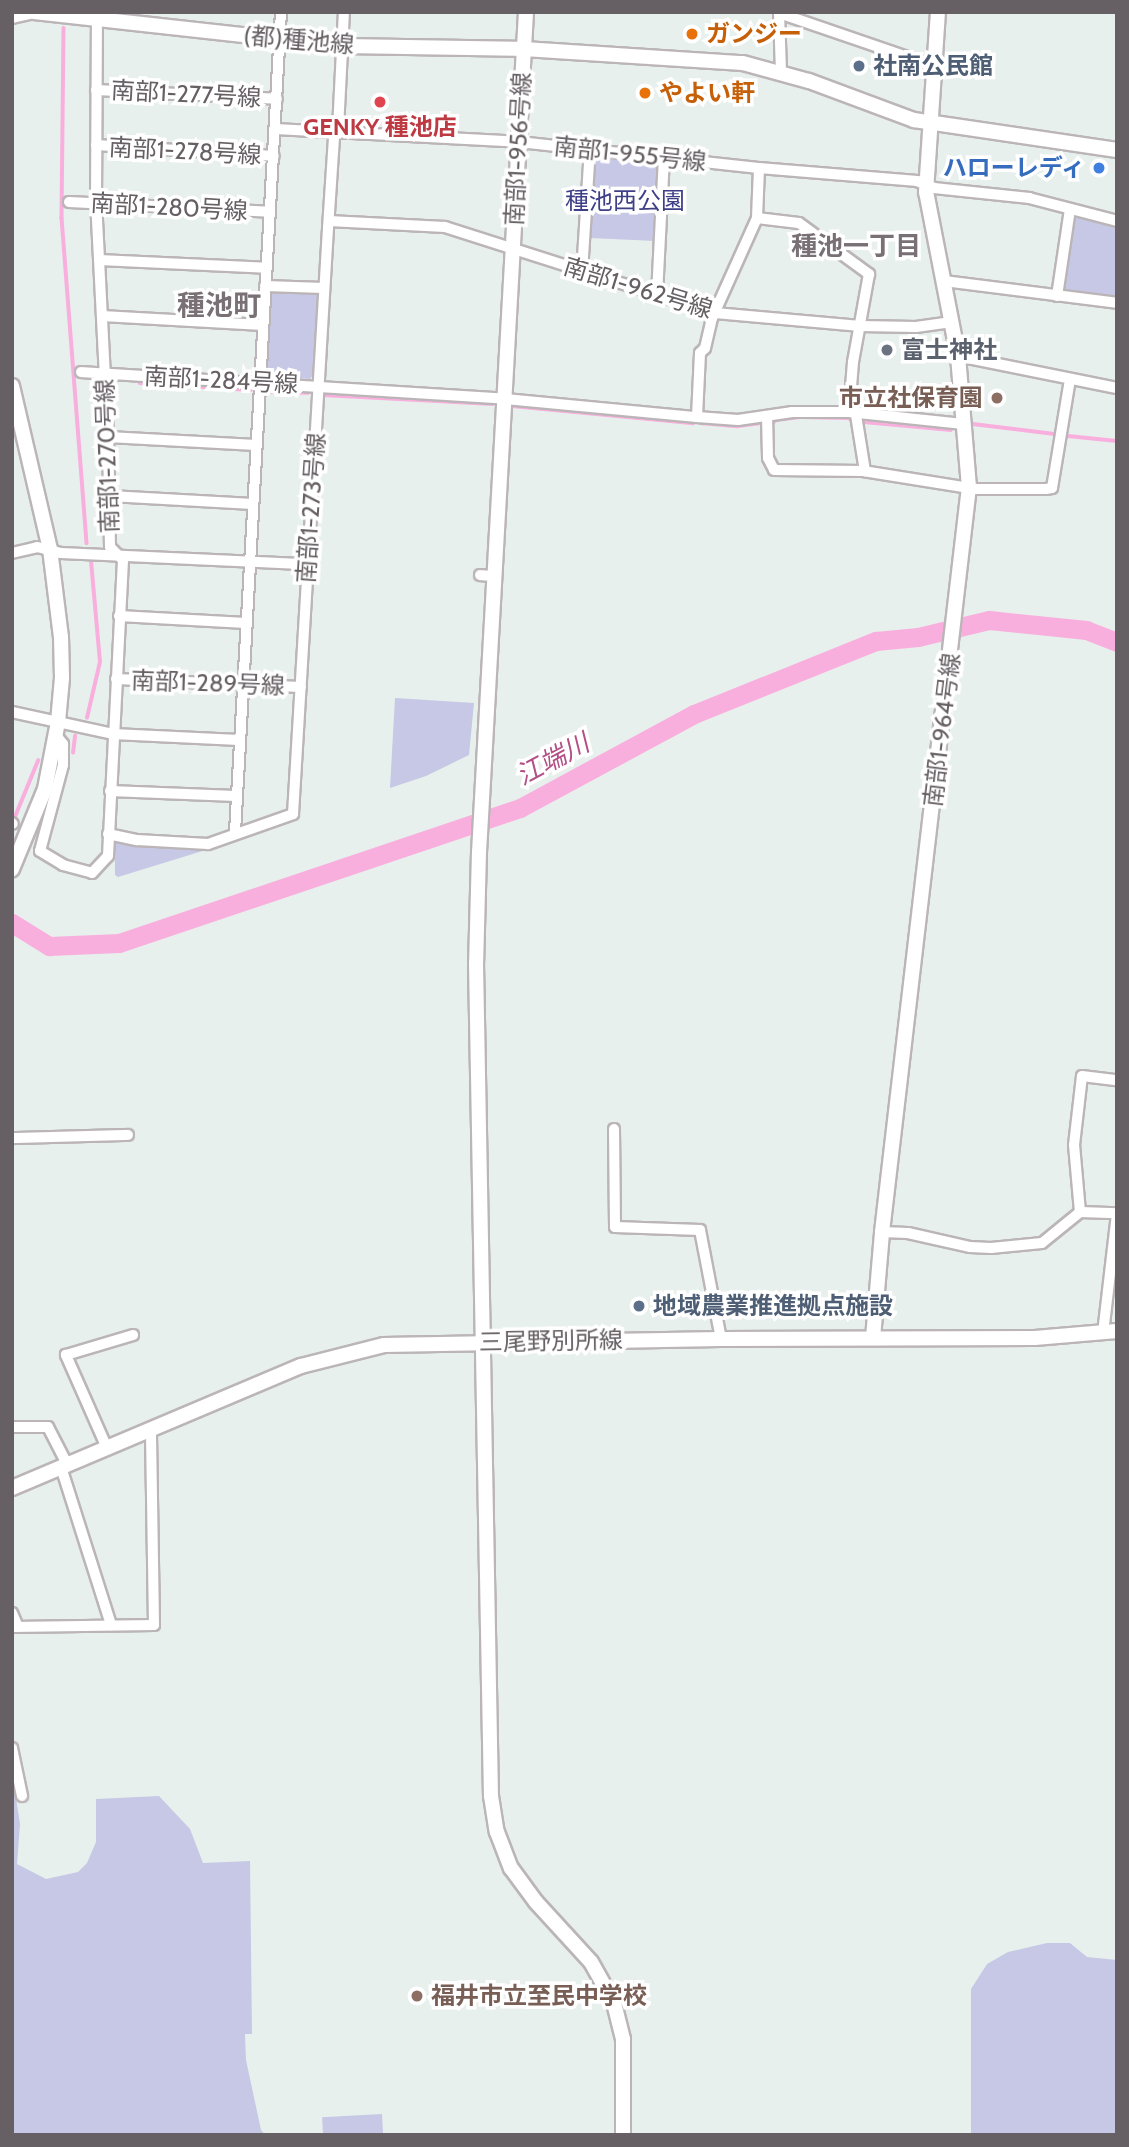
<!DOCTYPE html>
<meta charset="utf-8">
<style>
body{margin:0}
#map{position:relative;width:1129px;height:2147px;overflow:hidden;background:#e8f0ed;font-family:Cabin,"Noto Sans JP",sans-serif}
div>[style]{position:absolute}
.green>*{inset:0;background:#c6c8e5;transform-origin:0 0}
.stream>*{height:3.5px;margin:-1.75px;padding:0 1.75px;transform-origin:1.75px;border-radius:1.75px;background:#f9afdd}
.river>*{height:19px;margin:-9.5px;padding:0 9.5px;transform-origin:9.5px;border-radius:9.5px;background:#f9afdd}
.roads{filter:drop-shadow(2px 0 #bbb5b8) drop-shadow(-2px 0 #bbb5b8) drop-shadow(0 2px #bbb5b8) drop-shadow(0 -2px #bbb5b8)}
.street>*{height:10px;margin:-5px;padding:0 5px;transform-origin:5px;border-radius:5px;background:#fff}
.secondary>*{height:14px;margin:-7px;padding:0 7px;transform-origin:7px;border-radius:7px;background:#fff}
.dots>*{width:19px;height:19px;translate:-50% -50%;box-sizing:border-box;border:4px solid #fff;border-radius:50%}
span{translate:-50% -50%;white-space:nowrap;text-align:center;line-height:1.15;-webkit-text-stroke:7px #fff;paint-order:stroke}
.food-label{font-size:24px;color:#c56008;font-weight:700}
.left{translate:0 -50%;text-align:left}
.street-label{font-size:24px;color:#665f63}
.service-label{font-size:24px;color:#4e5e75;font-weight:700}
.health-label{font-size:24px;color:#be3a42;font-weight:700}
.shop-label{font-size:24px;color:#366cbe;font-weight:700}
.right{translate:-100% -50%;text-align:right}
.park-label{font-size:24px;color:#3e3f87}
.worship-label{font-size:24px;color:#5b616d;font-weight:700}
.education-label{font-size:24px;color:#785e54;font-weight:700}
.neighbourhood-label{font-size:26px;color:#787075;font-weight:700}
.water-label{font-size:26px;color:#b24f86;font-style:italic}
.quarter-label{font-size:28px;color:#787075;font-weight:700}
.frame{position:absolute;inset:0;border:14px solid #665f63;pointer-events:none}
</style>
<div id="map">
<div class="green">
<div style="clip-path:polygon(598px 155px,655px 161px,659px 165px,655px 241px,590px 238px,595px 158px)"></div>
<div style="clip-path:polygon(1078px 216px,1117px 225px,1117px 298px,1067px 293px,1063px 288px,1073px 219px)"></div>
<div style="clip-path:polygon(276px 289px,314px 291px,318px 296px,314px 374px,310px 379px,272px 377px,267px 371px,271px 294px)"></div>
<div style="clip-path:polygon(395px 698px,474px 703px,469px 755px,426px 776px,390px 788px)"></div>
<div style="clip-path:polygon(115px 839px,135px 844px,209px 849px,118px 877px,115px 875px)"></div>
<div style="clip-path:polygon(12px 1773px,20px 1824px,17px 1864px,46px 1879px,78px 1872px,87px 1863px,96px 1842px,96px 1799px,159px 1796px,190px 1829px,203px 1863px,250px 1861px,252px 2034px,245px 2034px,246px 2060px,261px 2130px,265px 2135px,12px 2135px)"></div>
<div style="clip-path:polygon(1047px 1943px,1070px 1943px,1087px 1957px,1117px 1960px,1117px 2135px,971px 2135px,971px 1989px,987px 1964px,1008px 1952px)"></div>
<div style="left:382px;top:2114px;width:21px;height:60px;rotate:87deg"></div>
</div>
<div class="stream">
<div style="left:64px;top:28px;width:190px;rotate:90.6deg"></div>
<div style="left:62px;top:218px;width:326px;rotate:85.6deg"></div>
<div style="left:140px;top:383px;width:111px;rotate:3.6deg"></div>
<div style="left:269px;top:392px;width:39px;rotate:1deg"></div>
<div style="left:323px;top:395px;width:170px;rotate:3deg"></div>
<div style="left:512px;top:406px;width:182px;rotate:5.4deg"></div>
<div style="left:864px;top:422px;width:87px;rotate:5.3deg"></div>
<div style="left:700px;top:423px;width:38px;rotate:5deg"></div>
<div style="left:738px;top:426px;width:23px;rotate:-7deg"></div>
<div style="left:773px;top:423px;width:4px;rotate:-45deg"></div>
<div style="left:776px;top:420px;width:24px;rotate:-7deg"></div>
<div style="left:800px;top:417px;width:49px;rotate:1.2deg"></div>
<div style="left:849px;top:418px;width:5px;rotate:37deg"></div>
<div style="left:973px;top:424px;width:82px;rotate:7deg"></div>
<div style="left:1068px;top:436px;width:49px;rotate:5.8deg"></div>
<div style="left:87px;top:718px;width:57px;rotate:-76.9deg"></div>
<div style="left:100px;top:662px;width:100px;rotate:-95.1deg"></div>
<div style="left:73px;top:753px;width:17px;rotate:-83deg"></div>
<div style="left:15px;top:817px;width:61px;rotate:-67.7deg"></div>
</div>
<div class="river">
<div style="left:12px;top:923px;width:44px;rotate:31.9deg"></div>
<div style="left:49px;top:946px;width:70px;rotate:-2.5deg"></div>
<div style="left:119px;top:943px;width:423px;rotate:-18.6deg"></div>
<div style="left:520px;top:808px;width:198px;rotate:-28.4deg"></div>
<div style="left:694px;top:714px;width:196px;rotate:-21.9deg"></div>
<div style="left:876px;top:641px;width:42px;rotate:-5.4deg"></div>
<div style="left:918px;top:637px;width:73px;rotate:-13.5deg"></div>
<div style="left:989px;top:620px;width:98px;rotate:5.9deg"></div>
<div style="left:1086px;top:630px;width:33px;rotate:21deg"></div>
</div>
<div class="roads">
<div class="street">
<div style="left:779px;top:12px;width:60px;rotate:88.1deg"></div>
<div style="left:779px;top:13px;width:164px;rotate:18.9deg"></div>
<div style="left:96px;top:90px;width:181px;rotate:2.8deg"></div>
<div style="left:275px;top:129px;width:244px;rotate:3deg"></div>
<div style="left:519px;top:142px;width:241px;rotate:6.2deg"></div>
<div style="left:759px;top:168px;width:159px;rotate:4.7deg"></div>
<div style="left:917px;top:181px;width:18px;rotate:22deg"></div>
<div style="left:934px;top:188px;width:96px;rotate:6deg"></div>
<div style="left:1029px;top:198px;width:91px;rotate:14.6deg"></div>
<div style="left:96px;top:145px;width:178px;rotate:3.5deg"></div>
<div style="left:759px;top:168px;width:50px;rotate:92.3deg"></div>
<div style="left:757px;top:218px;width:110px;rotate:114.2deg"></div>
<div style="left:712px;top:318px;width:31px;rotate:103deg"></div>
<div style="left:705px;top:348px;width:7px;rotate:135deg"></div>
<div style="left:700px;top:353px;width:64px;rotate:92.7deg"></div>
<div style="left:697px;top:417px;width:41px;rotate:4.2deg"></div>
<div style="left:738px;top:420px;width:55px;rotate:-8.4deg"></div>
<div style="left:792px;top:412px;width:57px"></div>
<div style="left:849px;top:412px;width:115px;rotate:6deg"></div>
<div style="left:69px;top:202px;width:201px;rotate:2.8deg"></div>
<div style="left:757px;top:218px;width:42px;rotate:6.8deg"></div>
<div style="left:799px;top:223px;width:87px;rotate:36.1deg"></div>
<div style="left:869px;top:274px;width:89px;rotate:100.3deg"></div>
<div style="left:853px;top:362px;width:50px;rotate:94.6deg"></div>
<div style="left:329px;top:221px;width:116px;rotate:3deg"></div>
<div style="left:445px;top:227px;width:283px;rotate:17.7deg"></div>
<div style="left:715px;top:313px;width:146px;rotate:5.1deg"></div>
<div style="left:860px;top:326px;width:56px;rotate:1deg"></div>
<div style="left:916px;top:327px;width:36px;rotate:-8deg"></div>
<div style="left:99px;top:260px;width:167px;rotate:2.7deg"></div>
<div style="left:582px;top:272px;width:123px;rotate:-86.3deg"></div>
<div style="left:944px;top:281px;width:174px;rotate:7.2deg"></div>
<div style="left:265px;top:286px;width:59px;rotate:1.9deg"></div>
<div style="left:657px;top:295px;width:138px;rotate:-87.1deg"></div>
<div style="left:1057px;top:296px;width:88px;rotate:-81.5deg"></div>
<div style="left:102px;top:316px;width:161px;rotate:3.2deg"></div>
<div style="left:958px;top:356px;width:162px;rotate:11.4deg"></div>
<div style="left:81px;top:372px;width:425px;rotate:3.6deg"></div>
<div style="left:505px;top:399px;width:193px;rotate:5.4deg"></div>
<div style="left:856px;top:415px;width:57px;rotate:80.9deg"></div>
<div style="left:767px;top:416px;width:42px;rotate:88.6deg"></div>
<div style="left:768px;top:458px;width:13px;rotate:63deg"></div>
<div style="left:774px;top:470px;width:89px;rotate:0.6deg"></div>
<div style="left:863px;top:471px;width:114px;rotate:9.1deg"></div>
<div style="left:976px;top:489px;width:70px"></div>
<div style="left:1046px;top:489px;width:6px;rotate:-9deg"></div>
<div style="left:1052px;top:488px;width:110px;rotate:-80.6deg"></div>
<div style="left:108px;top:437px;width:148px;rotate:3.1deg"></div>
<div style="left:110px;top:496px;width:143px;rotate:3.2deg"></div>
<div style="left:12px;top:553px;width:26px;rotate:-13deg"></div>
<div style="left:37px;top:547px;width:25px;rotate:14deg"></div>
<div style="left:61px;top:553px;width:246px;rotate:2.6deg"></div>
<div style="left:480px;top:575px;width:15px;rotate:4deg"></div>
<div style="left:119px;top:616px;width:127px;rotate:3.2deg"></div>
<div style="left:116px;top:679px;width:185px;rotate:2.5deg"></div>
<div style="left:12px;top:712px;width:103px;rotate:12.3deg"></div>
<div style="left:113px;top:734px;width:126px;rotate:2.7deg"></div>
<div style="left:55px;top:734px;width:13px;rotate:51deg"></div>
<div style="left:63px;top:744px;width:21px;rotate:90deg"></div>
<div style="left:63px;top:765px;width:89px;rotate:105deg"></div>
<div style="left:40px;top:851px;width:27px;rotate:31deg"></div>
<div style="left:63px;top:865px;width:30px;rotate:15deg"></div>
<div style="left:92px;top:873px;width:23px;rotate:-47deg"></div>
<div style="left:108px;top:856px;width:296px;rotate:-87.1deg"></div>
<div style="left:123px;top:560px;width:18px;rotate:-135deg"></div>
<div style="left:110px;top:547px;width:110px;rotate:-91deg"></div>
<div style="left:108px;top:437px;width:234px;rotate:-92.9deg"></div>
<div style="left:96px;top:203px;width:190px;rotate:-89.7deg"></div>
<div style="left:110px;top:791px;width:126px;rotate:2.3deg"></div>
<div style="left:12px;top:823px;width:1px;rotate:45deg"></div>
<div style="left:235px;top:832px;width:821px;rotate:-86.79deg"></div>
<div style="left:108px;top:834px;width:30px;rotate:12deg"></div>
<div style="left:137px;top:840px;width:71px;rotate:3.2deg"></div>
<div style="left:208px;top:844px;width:90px;rotate:-19.4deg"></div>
<div style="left:293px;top:814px;width:587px;rotate:-86.58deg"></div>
<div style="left:328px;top:228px;width:91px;rotate:-86.2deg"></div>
<div style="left:334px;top:137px;width:9px;rotate:-63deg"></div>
<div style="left:338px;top:129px;width:117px;rotate:-87.1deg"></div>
<div style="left:614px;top:1129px;width:98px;rotate:89.4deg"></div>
<div style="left:615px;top:1227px;width:85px;rotate:2deg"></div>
<div style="left:700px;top:1230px;width:111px;rotate:79.1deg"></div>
<div style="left:12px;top:1138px;width:116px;rotate:-1.5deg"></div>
<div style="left:1080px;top:1212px;width:67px;rotate:-95.1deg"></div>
<div style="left:1074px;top:1145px;width:69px;rotate:-83.4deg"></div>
<div style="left:1082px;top:1076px;width:35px;rotate:7deg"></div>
<div style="left:882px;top:1232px;width:26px;rotate:2deg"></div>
<div style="left:908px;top:1233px;width:64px;rotate:12.7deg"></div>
<div style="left:970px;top:1247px;width:21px;rotate:3deg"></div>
<div style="left:991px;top:1248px;width:51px;rotate:-5.6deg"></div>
<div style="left:1042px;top:1243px;width:49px;rotate:-39.2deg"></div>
<div style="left:1080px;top:1212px;width:37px;rotate:2deg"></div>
<div style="left:1103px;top:1333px;width:120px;rotate:-83.3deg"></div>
<div style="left:12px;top:1427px;width:36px"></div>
<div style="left:48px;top:1427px;width:42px;rotate:62.8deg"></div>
<div style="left:107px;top:1448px;width:102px;rotate:-113.8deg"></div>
<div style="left:66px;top:1355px;width:70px;rotate:-16.6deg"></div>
<div style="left:61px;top:1467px;width:166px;rotate:72.4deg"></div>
<div style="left:12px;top:1613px;width:15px;rotate:67deg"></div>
<div style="left:12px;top:1627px;width:142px;rotate:-0.8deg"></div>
<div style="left:154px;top:1625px;width:196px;rotate:-90.9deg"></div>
<div style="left:12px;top:1748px;width:49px;rotate:78.2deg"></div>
</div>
<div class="secondary">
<div style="left:34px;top:12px;width:311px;rotate:6.3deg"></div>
<div style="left:343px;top:46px;width:181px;rotate:0.9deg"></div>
<div style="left:524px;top:49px;width:219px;rotate:3.7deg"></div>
<div style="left:743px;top:63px;width:68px;rotate:15.3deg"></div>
<div style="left:809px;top:81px;width:112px;rotate:20.4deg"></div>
<div style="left:914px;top:120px;width:205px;rotate:8.4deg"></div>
<div style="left:526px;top:12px;width:841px;rotate:93.2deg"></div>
<div style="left:479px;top:852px;width:111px;rotate:91.5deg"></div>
<div style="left:476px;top:963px;width:833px;rotate:88.97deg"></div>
<div style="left:491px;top:1796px;width:36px;rotate:81deg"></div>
<div style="left:497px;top:1832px;width:39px;rotate:69deg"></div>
<div style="left:511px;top:1868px;width:42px;rotate:53.7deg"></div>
<div style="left:536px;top:1902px;width:81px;rotate:47.5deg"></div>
<div style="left:591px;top:1962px;width:47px;rotate:60.7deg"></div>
<div style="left:614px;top:2003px;width:37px;rotate:76deg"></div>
<div style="left:623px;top:2039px;width:96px;rotate:90deg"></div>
<div style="left:12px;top:16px;width:17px;rotate:-13deg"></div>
<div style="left:12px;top:386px;width:167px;rotate:76.9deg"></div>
<div style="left:50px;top:549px;width:89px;rotate:82.9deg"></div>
<div style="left:61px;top:637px;width:41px;rotate:88.6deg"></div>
<div style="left:62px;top:678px;width:44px;rotate:95.2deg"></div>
<div style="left:58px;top:722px;width:68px;rotate:101deg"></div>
<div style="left:45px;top:789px;width:87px;rotate:112.4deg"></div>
<div style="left:873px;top:1338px;width:106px;rotate:-85.1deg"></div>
<div style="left:882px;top:1232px;width:750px;rotate:-83.34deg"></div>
<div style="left:969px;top:487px;width:131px;rotate:-94.8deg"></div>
<div style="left:958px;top:356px;width:167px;rotate:-101deg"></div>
<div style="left:926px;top:192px;width:180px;rotate:-86.2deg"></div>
<div style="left:12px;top:1488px;width:314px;rotate:-22.9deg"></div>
<div style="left:301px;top:1366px;width:86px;rotate:-14.2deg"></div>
<div style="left:384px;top:1345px;width:337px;rotate:-1deg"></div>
<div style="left:721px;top:1339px;width:314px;rotate:-0.2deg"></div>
<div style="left:1035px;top:1338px;width:82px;rotate:-4.9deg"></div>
</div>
</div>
<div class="dots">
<div style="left:692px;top:34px;background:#e8710a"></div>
<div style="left:859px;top:66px;background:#5c6f8a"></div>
<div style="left:645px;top:93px;background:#e8710a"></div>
<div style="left:380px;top:102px;background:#e0444e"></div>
<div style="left:1099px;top:168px;background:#3f7fe0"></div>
<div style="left:887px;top:350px;background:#6b7280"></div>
<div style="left:997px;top:398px;background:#8d6e63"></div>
<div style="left:639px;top:1306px;background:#5c6f8a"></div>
<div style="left:417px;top:1996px;background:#8d6e63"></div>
</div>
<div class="food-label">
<span class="left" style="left:706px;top:34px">ガンジー</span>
<span class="left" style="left:659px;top:93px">やよい軒</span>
</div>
<div class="street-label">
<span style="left:299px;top:40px;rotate:5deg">(都)種池線</span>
<span style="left:186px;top:94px;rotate:3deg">南部1-277号線</span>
<span style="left:518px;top:149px;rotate:-87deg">南部1-956号線</span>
<span style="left:185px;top:151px;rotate:3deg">南部1-278号線</span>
<span style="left:630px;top:154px;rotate:6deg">南部1-955号線</span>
<span style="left:169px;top:207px;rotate:3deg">南部1-280号線</span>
<span style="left:638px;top:288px;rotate:17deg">南部1-962号線</span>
<span style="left:221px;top:380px;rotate:3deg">南部1-284号線</span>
<span style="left:107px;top:456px;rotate:-92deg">南部1-270号線</span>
<span style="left:311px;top:508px;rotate:-86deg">南部1-273号線</span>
<span style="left:208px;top:683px;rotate:2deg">南部1-289号線</span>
<span style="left:942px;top:730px;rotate:-83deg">南部1-964号線</span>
<span style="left:551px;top:1341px;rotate:-1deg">三尾野別所線</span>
</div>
<div class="service-label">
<span class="left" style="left:873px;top:66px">社南公民館</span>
<span class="left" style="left:653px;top:1306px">地域農業推進拠点施設</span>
</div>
<div class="health-label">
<span style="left:380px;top:127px">GENKY 種池店</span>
</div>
<div class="shop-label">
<span class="right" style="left:1085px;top:168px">ハローレディ</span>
</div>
<div class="park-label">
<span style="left:625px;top:201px">種池西公園</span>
</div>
<div class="worship-label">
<span class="left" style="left:901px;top:350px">富士神社</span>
</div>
<div class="education-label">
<span class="right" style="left:983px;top:398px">市立社保育園</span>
<span class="left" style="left:431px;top:1996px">福井市立至民中学校</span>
</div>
<div class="neighbourhood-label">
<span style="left:856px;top:247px">種池一丁目</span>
</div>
<div class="water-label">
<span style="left:553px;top:760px;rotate:-28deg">江端川</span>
</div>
<div class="quarter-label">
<span style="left:219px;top:305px">種池町</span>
</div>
<div class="frame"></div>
</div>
